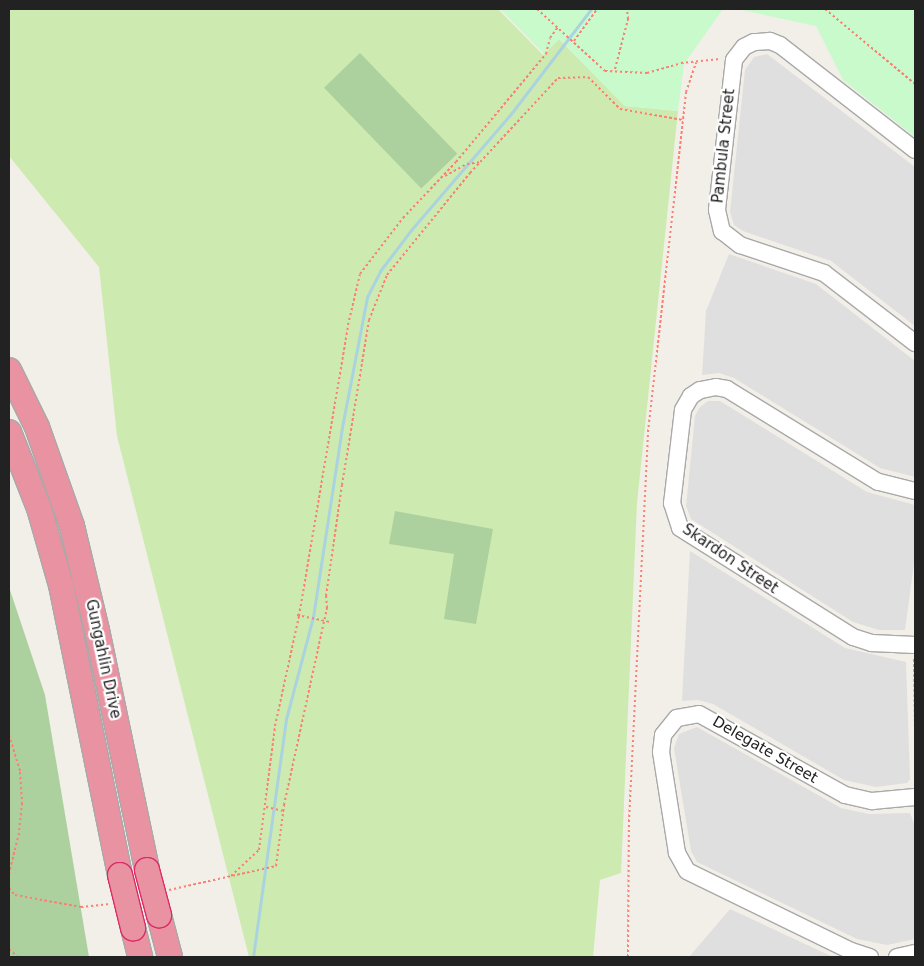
<!DOCTYPE html>
<style>
body{margin:0}
#map{position:relative;width:924px;height:966px;overflow:hidden;background:#f2efe9;font-family:"DejaVu Sans",sans-serif}
div>[style]{position:absolute}
.residential>*{inset:0;background:#e0dfdf}
.grass>*{inset:0;background:#cdebb0}
.forest>*{inset:0;background:#add19e;transform-origin:0 0}
.park>*{inset:0;background:#c8facc}
.stream>*{height:3px;margin:-1.5px;padding:0 1.5px;transform-origin:1.5px;border-radius:1.5px;background:#aad3df}
.path>*{height:2px;margin-top:-1px;transform-origin:0;background:repeating-linear-gradient(90deg,#fa8072 0 2.5px,transparent 0 5px)}
.roads{filter:drop-shadow(1px 0 #a9a9a9) drop-shadow(-1px 0 #a9a9a9) drop-shadow(0 1px #a9a9a9) drop-shadow(0 -1px #a9a9a9)}
.minor>*{height:16px;margin:-8px;padding:0 8px;transform-origin:8px;border-radius:8px;background:#fff}
.highway>*{height:24px;margin:-12px;padding:0 12px;transform-origin:12px;border-radius:12px;background:#e892a2}
.bridges{filter:drop-shadow(1px 0 #dc2a67) drop-shadow(-1px 0 #dc2a67) drop-shadow(0 1px #dc2a67) drop-shadow(0 -1px #dc2a67)}
.highway-bridge>*{height:24px;margin:-12px;padding:0 12px;transform-origin:12px;border-radius:12px;background:#e892a2}
span{translate:-50% -50%;white-space:nowrap;text-align:center;line-height:1.15;-webkit-text-stroke:4.5px #fff;paint-order:stroke}
.street-label{font-size:15px;color:#222}
.frame{position:absolute;inset:0;border:10px solid #222;pointer-events:none}
</style>
<div id="map">
<div class="residential">
<div style="clip-path:polygon(767px 54px,915px 167px,915px 326px,831px 261px,743px 231px,734px 225px,730px 212px,745px 70px,754px 57px)"></div>
<div style="clip-path:polygon(729px 254px,816px 284px,915px 361px,915px 477px,880px 468px,734px 378px,719px 373px,702px 375px,706px 311px)"></div>
<div style="clip-path:polygon(708px 401px,720px 401px,867px 492px,915px 505px,915px 556px,905px 630px,879px 630px,853px 622px,691px 519px,686px 506px,695px 416px,699px 408px)"></div>
<div style="clip-path:polygon(690px 551px,845px 648px,906px 662px,910px 779px,907px 783px,876px 787px,844px 780px,713px 704px,698px 700px,682px 701px)"></div>
<div style="clip-path:polygon(697px 727px,841px 808px,869px 814px,910px 813px,915px 826px,915px 939px,887px 945px,857px 939px,697px 862px,691px 851px,674px 748px,679px 734px)"></div>
<div style="clip-path:polygon(730px 909px,833px 957px,689px 957px)"></div>
</div>
<div class="grass">
<div style="clip-path:polygon(9px 9px,498px 9px,543px 55px,559px 39px,625px 106px,678px 111px,637px 503px,621px 873px,600px 880px,593px 957px,249px 957px,117px 436px,99px 267px,9px 156px)"></div>
</div>
<div class="forest">
<div style="left:360px;top:53px;width:140px;height:50px;rotate:46deg"></div>
<div style="clip-path:polygon(395px 511px,493px 529px,476px 624px,444px 619px,454px 554px,389px 544px)"></div>
<div style="clip-path:polygon(9px 587px,45px 695px,89px 957px,9px 957px)"></div>
</div>
<div class="park">
<div style="clip-path:polygon(500px 9px,723px 9px,684px 64px,678px 111px,625px 106px,559px 39px,544px 54px)"></div>
<div style="clip-path:polygon(737px 9px,915px 9px,915px 137px,843px 80px,816px 26px)"></div>
</div>
<div class="stream">
<div style="left:253px;top:957px;width:240px;rotate:-82.1deg"></div>
<div style="left:286px;top:719px;width:106px;rotate:-75.2deg"></div>
<div style="left:313px;top:617px;width:197px;rotate:-81.3deg"></div>
<div style="left:343px;top:422px;width:127px;rotate:-79.1deg"></div>
<div style="left:367px;top:297px;width:29px;rotate:-63deg"></div>
<div style="left:380px;top:271px;width:51px;rotate:-52.9deg"></div>
<div style="left:411px;top:230px;width:152px;rotate:-49.3deg"></div>
<div style="left:510px;top:115px;width:133px;rotate:-52.6deg"></div>
</div>
<div class="path">
<div style="left:537px;top:9px;width:92px;rotate:42.4deg"></div>
<div style="left:605px;top:71px;width:42px;rotate:2.7deg"></div>
<div style="left:647px;top:73px;width:35px;rotate:-16deg"></div>
<div style="left:681px;top:63px;width:39px;rotate:-6deg"></div>
<div style="left:825px;top:9px;width:117px;rotate:39.8deg"></div>
<div style="left:574px;top:41px;width:39px;rotate:-54deg"></div>
<div style="left:615px;top:69px;width:52px;rotate:-75.4deg"></div>
<div style="left:628px;top:19px;width:10px;rotate:-96deg"></div>
<div style="left:445px;top:176px;width:25px;rotate:-29deg"></div>
<div style="left:467px;top:164px;width:14px;rotate:-8deg"></div>
<div style="left:297px;top:615px;width:33px;rotate:12deg"></div>
<div style="left:914px;top:659px;width:70px;rotate:89.2deg"></div>
<div style="left:9px;top:735px;width:39px;rotate:73deg"></div>
<div style="left:20px;top:772px;width:31px;rotate:86deg"></div>
<div style="left:22px;top:803px;width:30px;rotate:96deg"></div>
<div style="left:19px;top:833px;width:42px;rotate:103.7deg"></div>
<div style="left:266px;top:807px;width:17px;rotate:13deg"></div>
<div style="left:231px;top:876px;width:38px;rotate:-43deg"></div>
<div style="left:259px;top:850px;width:125px;rotate:-82.6deg"></div>
<div style="left:275px;top:726px;width:113px;rotate:-77.7deg"></div>
<div style="left:299px;top:616px;width:295px;rotate:-80.4deg"></div>
<div style="left:348px;top:325px;width:52px;rotate:-76.8deg"></div>
<div style="left:360px;top:274px;width:71px;rotate:-52.5deg"></div>
<div style="left:403px;top:218px;width:77px;rotate:-46.6deg"></div>
<div style="left:456px;top:162px;width:141px;rotate:-50.2deg"></div>
<div style="left:546px;top:54px;width:16px;rotate:-76deg"></div>
<div style="left:550px;top:38px;width:14px;rotate:-54deg"></div>
<div style="left:9px;top:888px;width:9px;rotate:49deg"></div>
<div style="left:15px;top:895px;width:67px;rotate:10.3deg"></div>
<div style="left:81px;top:907px;width:29px;rotate:-6deg"></div>
<div style="left:169px;top:890px;width:110px;rotate:-12.6deg"></div>
<div style="left:276px;top:866px;width:62px;rotate:-82.5deg"></div>
<div style="left:284px;top:805px;width:202px;rotate:-77.7deg"></div>
<div style="left:327px;top:608px;width:12px;rotate:-95deg"></div>
<div style="left:326px;top:596px;width:112px;rotate:-81.8deg"></div>
<div style="left:342px;top:485px;width:167px;rotate:-80.7deg"></div>
<div style="left:369px;top:320px;width:48px;rotate:-68.2deg"></div>
<div style="left:387px;top:275px;width:132px;rotate:-50.9deg"></div>
<div style="left:470px;top:173px;width:129px;rotate:-47.2deg"></div>
<div style="left:558px;top:78px;width:30px;rotate:-2deg"></div>
<div style="left:588px;top:77px;width:45px;rotate:45deg"></div>
<div style="left:620px;top:109px;width:64px;rotate:9.9deg"></div>
<div style="left:9px;top:949px;width:12px;rotate:42deg"></div>
<div style="left:628px;top:957px;width:135px;rotate:-89.6deg"></div>
<div style="left:629px;top:822px;width:390px;rotate:-87.2deg"></div>
<div style="left:648px;top:432px;width:342px;rotate:-83.6deg"></div>
<div style="left:686px;top:92px;width:31px;rotate:-71deg"></div>
</div>
<div class="roads">
<div class="minor">
<div style="left:915px;top:150px;width:171px;rotate:-142.1deg"></div>
<div style="left:780px;top:45px;width:11px;rotate:-158deg"></div>
<div style="left:770px;top:41px;width:16px;rotate:176deg"></div>
<div style="left:754px;top:42px;width:11px;rotate:153deg"></div>
<div style="left:744px;top:47px;width:16px;rotate:128deg"></div>
<div style="left:734px;top:60px;width:151px;rotate:96.5deg"></div>
<div style="left:717px;top:210px;width:22px;rotate:77deg"></div>
<div style="left:722px;top:231px;width:23px;rotate:38deg"></div>
<div style="left:740px;top:245px;width:89px;rotate:18.4deg"></div>
<div style="left:824px;top:273px;width:115px;rotate:37.6deg"></div>
<div style="left:915px;top:491px;width:38px;rotate:-166deg"></div>
<div style="left:878px;top:482px;width:177px;rotate:-148.4deg"></div>
<div style="left:727px;top:389px;width:11px;rotate:-170deg"></div>
<div style="left:716px;top:387px;width:16px;rotate:169deg"></div>
<div style="left:700px;top:390px;width:11px;rotate:146deg"></div>
<div style="left:691px;top:396px;width:16px;rotate:120deg"></div>
<div style="left:683px;top:410px;width:94px;rotate:96.7deg"></div>
<div style="left:672px;top:503px;width:26px;rotate:72deg"></div>
<div style="left:680px;top:528px;width:204px;rotate:32.2deg"></div>
<div style="left:853px;top:637px;width:20px;rotate:18deg"></div>
<div style="left:872px;top:643px;width:43px;rotate:2.7deg"></div>
<div style="left:870px;top:957px;width:20px;rotate:-162deg"></div>
<div style="left:851px;top:951px;width:182px;rotate:-154deg"></div>
<div style="left:687px;top:871px;width:21px;rotate:-119deg"></div>
<div style="left:677px;top:853px;width:102px;rotate:-99deg"></div>
<div style="left:661px;top:752px;width:17px;rotate:-83deg"></div>
<div style="left:663px;top:735px;width:22px;rotate:-51deg"></div>
<div style="left:677px;top:718px;width:22px;rotate:-10deg"></div>
<div style="left:699px;top:714px;width:167px;rotate:29deg"></div>
<div style="left:845px;top:795px;width:28px;rotate:13deg"></div>
<div style="left:872px;top:801px;width:43px;rotate:-5.3deg"></div>
<div style="left:897px;top:957px;width:18px;rotate:-13deg"></div>
</div>
<div class="highway">
<div style="left:9px;top:370px;width:64px;rotate:63.8deg"></div>
<div style="left:37px;top:427px;width:105px;rotate:70.5deg"></div>
<div style="left:72px;top:526px;width:107px;rotate:76.5deg"></div>
<div style="left:97px;top:630px;width:245px;rotate:78.2deg"></div>
<div style="left:9px;top:432px;width:82px;rotate:68.5deg"></div>
<div style="left:39px;top:508px;width:80px;rotate:74.1deg"></div>
<div style="left:61px;top:585px;width:296px;rotate:78.5deg"></div>
<div style="left:159px;top:915px;width:43px;rotate:75.3deg"></div>
<div style="left:133px;top:928px;width:30px;rotate:76deg"></div>
</div>
</div>
<div class="bridges">
<div class="highway-bridge">
<div style="left:147px;top:870px;width:47px;rotate:75.1deg"></div>
<div style="left:120px;top:875px;width:55px;rotate:76.2deg"></div>
</div>
</div>
<div class="street-label">
<span style="left:724px;top:146px;rotate:-84deg">Pambula Street</span>
<span style="left:730px;top:559px;rotate:34deg">Skardon Street</span>
<span style="left:103px;top:659px;rotate:78deg">Gungahlin Drive</span>
<span style="left:765px;top:750px;rotate:30deg">Delegate Street</span>
</div>
<div class="frame"></div>
</div>
